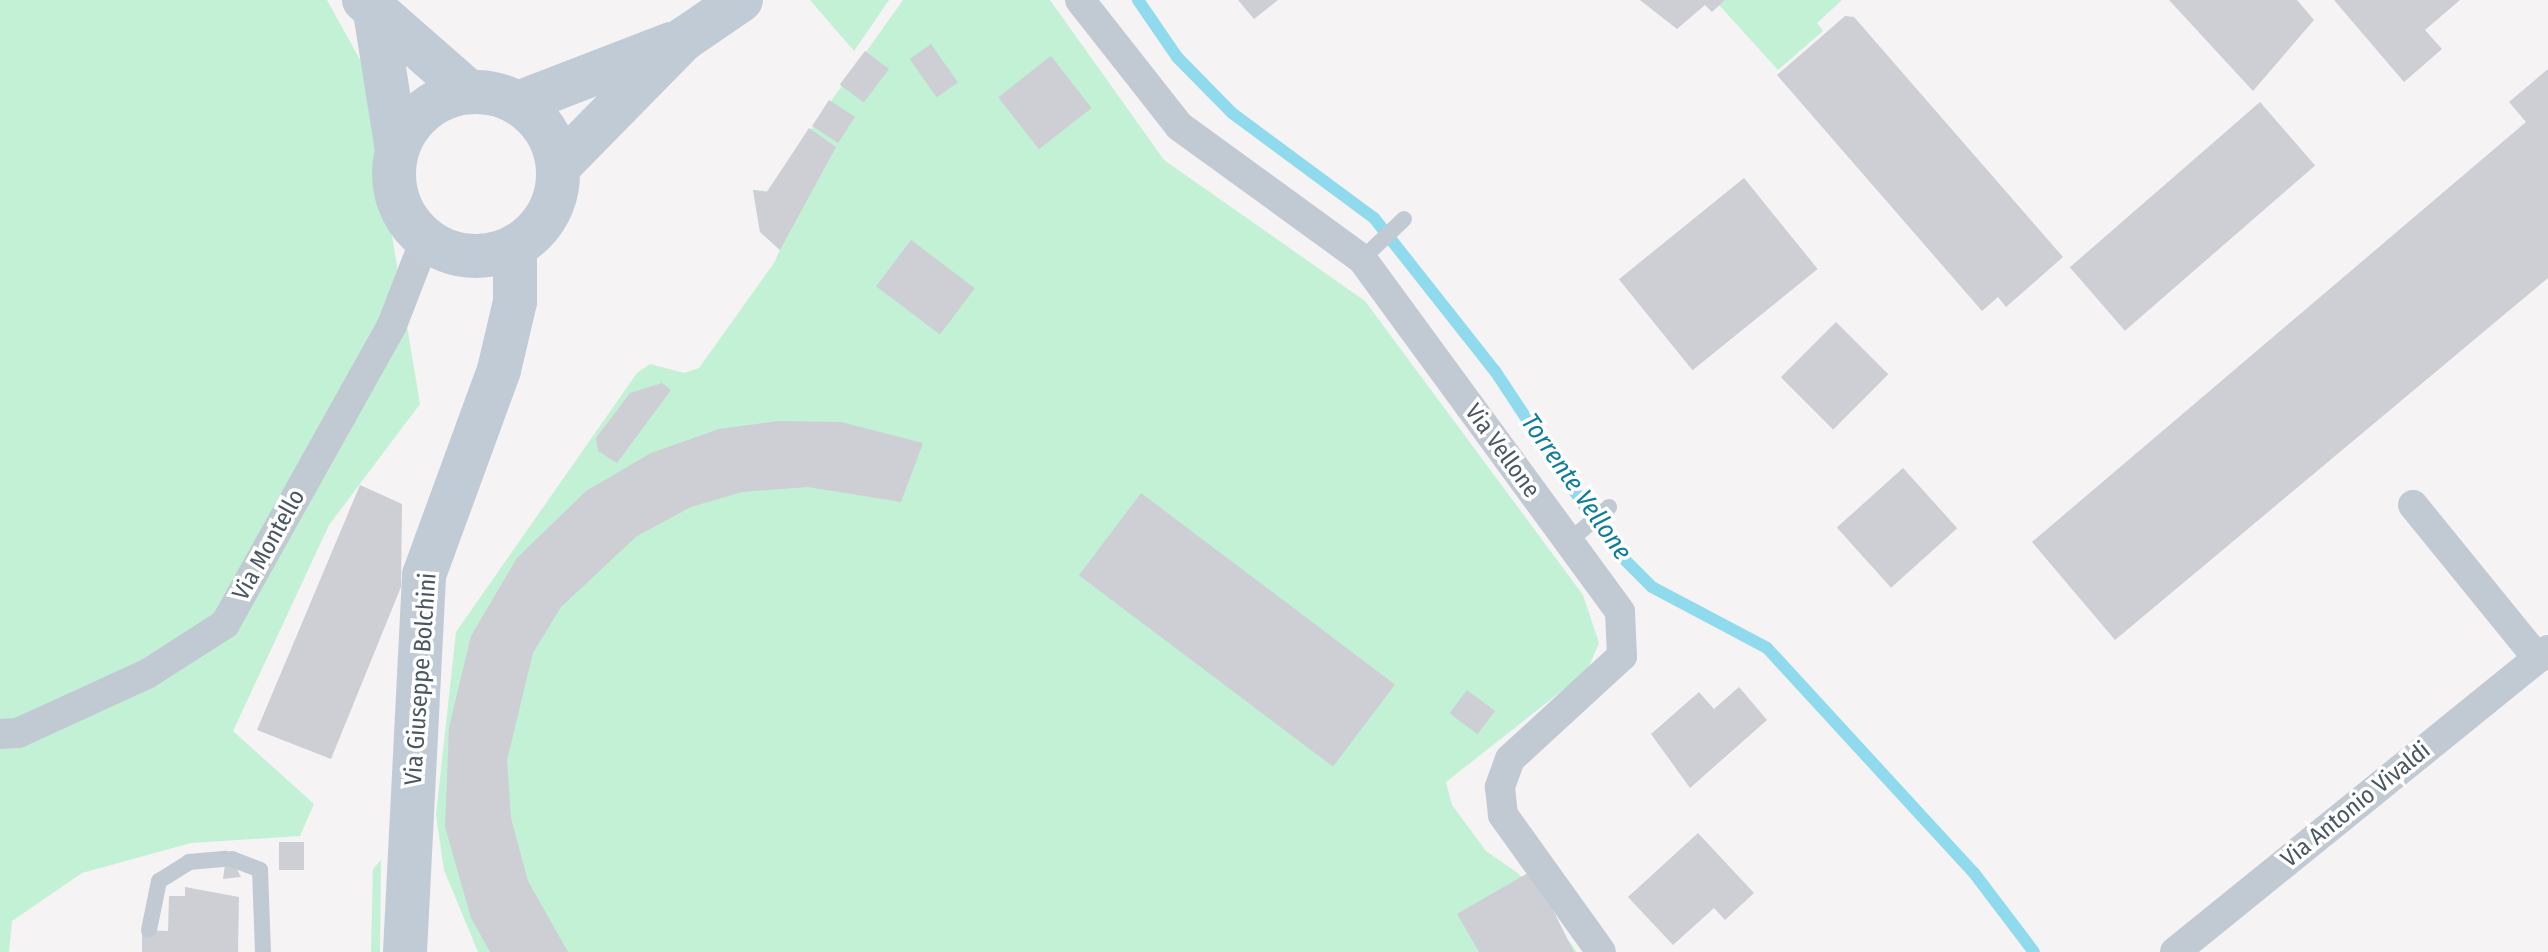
<!DOCTYPE html>
<style>
body{margin:0}
#map{position:relative;width:2548px;height:952px;overflow:hidden;background:#f5f3f3;font-family:"Fira Sans Condensed",sans-serif}
div>[style]{position:absolute}
.green>*{inset:0;background:#c3f1d5}
.stream>*{height:12px;margin:-6px;padding:0 6px;transform-origin:6px;border-radius:6px;background:#90daee}
.building>*{inset:0;background:#cdcfd5;transform-origin:0 0}
.lane>*{height:16px;margin:-8px;padding:0 8px;transform-origin:8px;border-radius:8px;background:#c1cad2}
.street>*{height:30px;margin:-15px;padding:0 15px;transform-origin:15px;border-radius:15px;background:#c1cad2}
.secondary>*{height:44px;margin:-22px;padding:0 22px;transform-origin:22px;border-radius:22px;background:#c1cbd6}
.secondary>.ring{margin:-22px;padding:0;box-sizing:content-box;background:none;border:44px solid #c1cbd6;border-radius:50%}
span{translate:-50% -50%;white-space:nowrap;text-align:center;line-height:1.15;-webkit-text-stroke:7px #fff;paint-order:stroke}
.street-label{font-size:24px;color:#4a5661}
.water-label{font-size:26px;color:#0c7c9b;font-style:italic}
</style>
<div id="map">
<div class="green">
<div style="clip-path:polygon(0 0,327px 0,364px 67px,420px 404px,329px 525px,233px 731px,314px 804px,300px 836px,191px 843px,82px 873px,12px 921px,9px 952px,0 952px)"></div>
<div style="clip-path:polygon(810px 0,889px 0,854px 51px)"></div>
<div style="clip-path:polygon(903px 0,1050px 0,1164px 160px,1365px 301px,1583px 595px,1599px 643px,1587px 671px,1446px 782px,1452px 805px,1486px 851px,1519px 874px,1577px 952px,478px 952px,444px 870px,436px 815px,456px 632px,637px 373px,650px 364px,684px 373px,699px 368px,774px 263px,780px 250px,760px 232px,753px 190px,767px 191px)"></div>
<div style="clip-path:polygon(1725px 0,1842px 0,1817px 23px,1823px 31px,1778px 70px,1719px 5px)"></div>
<div style="clip-path:polygon(381px 860px,380px 952px,371px 952px,373px 869px)"></div>
</div>
<div class="stream">
<div style="left:1138px;top:0;width:69px;rotate:55.6deg"></div>
<div style="left:1177px;top:57px;width:78px;rotate:45.5deg"></div>
<div style="left:1232px;top:113px;width:177px;rotate:36.5deg"></div>
<div style="left:1374px;top:218px;width:195px;rotate:51.7deg"></div>
<div style="left:1495px;top:371px;width:210px;rotate:56.5deg"></div>
<div style="left:1611px;top:546px;width:58px;rotate:45deg"></div>
<div style="left:1652px;top:587px;width:130px;rotate:27.9deg"></div>
<div style="left:1767px;top:648px;width:306px;rotate:47.4deg"></div>
<div style="left:1974px;top:873px;width:99px;rotate:52.8deg"></div>
</div>
<div class="building">
<div style="clip-path:polygon(1238px 0,1278px 0,1254px 19px)"></div>
<div style="clip-path:polygon(1640px 0,1725px 0,1712px 12px,1705px 5px,1677px 29px)"></div>
<div style="clip-path:polygon(2169px 0,2297px 0,2314px 20px,2253px 91px)"></div>
<div style="clip-path:polygon(2334px 0,2460px 0,2425px 30px,2442px 49px,2404px 82px)"></div>
<div style="clip-path:polygon(1845px 16px,1854px 17px,2063px 257px,2006px 307px,1998px 297px,1982px 311px,1777px 75px)"></div>
<div style="left:931px;top:44px;width:47px;height:26px;rotate:55deg"></div>
<div style="left:865px;top:51px;width:30px;height:42px;rotate:37deg"></div>
<div style="left:1051px;top:56px;width:66px;height:67px;rotate:52deg"></div>
<div style="clip-path:polygon(2548px 69px,2548px 278px,2115px 640px,2032px 542px,2526px 122px,2509px 102px)"></div>
<div style="left:829px;top:100px;width:31px;height:31px;rotate:33deg"></div>
<div style="left:2260px;top:102px;width:84px;height:252px;rotate:49deg"></div>
<div style="clip-path:polygon(809px 128px,836px 147px,780px 250px,760px 232px,753px 190px,767px 192px)"></div>
<div style="left:1744px;top:178px;width:117px;height:161px;rotate:51deg"></div>
<div style="left:911px;top:240px;width:80px;height:58px;rotate:37deg"></div>
<div style="left:1836px;top:322px;width:74px;height:78px;rotate:45deg"></div>
<div style="clip-path:polygon(662px 383px,671px 390px,617px 463px,598px 451px,596px 438px,630px 393px)"></div>
<div style="clip-path:polygon(778px 421px,841px 422px,923px 443px,901px 502px,808px 487px,742px 492px,691px 507px,637px 536px,561px 607px,533px 653px,507px 760px,511px 818px,528px 881px,568px 952px,490px 952px,471px 918px,445px 827px,449px 727px,471px 636px,517px 558px,586px 491px,651px 453px,719px 429px)"></div>
<div style="left:1903px;top:468px;width:81px;height:89px;rotate:48deg"></div>
<div style="clip-path:polygon(360px 485px,402px 504px,401px 587px,331px 759px,257px 730px)"></div>
<div style="left:1141px;top:493px;width:318px;height:103px;rotate:37deg"></div>
<div style="clip-path:polygon(1739px 687px,1767px 720px,1690px 788px,1651px 734px,1699px 692px,1714px 709px)"></div>
<div style="left:1467px;top:690px;width:35px;height:29px;rotate:37deg"></div>
<div style="clip-path:polygon(1698px 833px,1754px 893px,1725px 920px,1714px 908px,1673px 945px,1628px 897px)"></div>
<div style="left:279px;top:842px;width:25px;height:28px"></div>
<div style="clip-path:polygon(226px 857px,231px 857px,241px 877px,223px 879px)"></div>
<div style="clip-path:polygon(1533px 870px,1574px 952px,1479px 952px,1457px 914px)"></div>
<div style="clip-path:polygon(185px 887px,239px 897px,238px 952px,142px 952px,142px 930px,168px 931px,169px 896px,185px 896px)"></div>
</div>
<div class="lane">
<div style="left:1362px;top:259px;width:58px;rotate:-43.6deg"></div>
<div style="left:1568px;top:542px;width:54px;rotate:-40.5deg"></div>
<div style="left:232px;top:859px;width:30px;rotate:21deg"></div>
<div style="left:260px;top:870px;width:82px;rotate:87.9deg"></div>
<div style="left:149px;top:930px;width:50px;rotate:-78.5deg"></div>
<div style="left:159px;top:881px;width:36px;rotate:-32deg"></div>
<div style="left:189px;top:862px;width:37px;rotate:-5deg"></div>
</div>
<div class="street">
<div style="left:1080px;top:0;width:160px;rotate:51.8deg"></div>
<div style="left:1179px;top:126px;width:226px;rotate:36deg"></div>
<div style="left:1362px;top:259px;width:437px;rotate:53.8deg"></div>
<div style="left:1620px;top:612px;width:44px;rotate:87.4deg"></div>
<div style="left:1622px;top:656px;width:152px;rotate:137.4deg"></div>
<div style="left:1510px;top:759px;width:30px;rotate:110deg"></div>
<div style="left:1500px;top:787px;width:28px;rotate:84deg"></div>
<div style="left:1503px;top:815px;width:168px;rotate:54.4deg"></div>
<div style="left:2413px;top:505px;width:198px;rotate:50.9deg"></div>
<div style="left:0;top:734px;width:18px;rotate:-3deg"></div>
<div style="left:18px;top:733px;width:142px;rotate:-24.6deg"></div>
<div style="left:147px;top:674px;width:93px;rotate:-32.7deg"></div>
<div style="left:225px;top:624px;width:342px;rotate:-60.8deg"></div>
<div style="left:392px;top:325px;width:91px;rotate:-68.8deg"></div>
<div style="left:2175px;top:952px;width:480px;rotate:-39deg"></div>
</div>
<div class="secondary">
<div style="left:364px;top:0;width:140px;rotate:41.2deg"></div>
<div style="left:376px;top:18px;width:134px;rotate:81deg"></div>
<div class="ring" style="left:394px;top:92px;width:120px;height:120px"></div>
<div style="left:518px;top:103px;width:164px;rotate:-21.1deg"></div>
<div style="left:558px;top:167px;width:180px;rotate:-45.5deg"></div>
<div style="left:684px;top:39px;width:69px;rotate:-34.4deg"></div>
<div style="left:405px;top:952px;width:377px;rotate:-87.1deg"></div>
<div style="left:424px;top:575px;width:218px;rotate:-69.9deg"></div>
<div style="left:499px;top:370px;width:70px;rotate:-76.8deg"></div>
<div style="left:515px;top:302px;width:56px;rotate:-90deg"></div>
</div>
<div class="street-label">
<span style="left:1502px;top:451px;rotate:54deg">Via Vellone</span>
<span style="left:269px;top:545px;rotate:-61deg">Via Montello</span>
<span style="left:421px;top:679px;rotate:-86deg">Via Giuseppe Bolchini</span>
<span style="left:2356px;top:805px;rotate:-39deg">Via Antonio Vivaldi</span>
</div>
<div class="water-label">
<span style="left:1576px;top:487px;rotate:55deg">Torrente Vellone</span>
</div>
</div>
